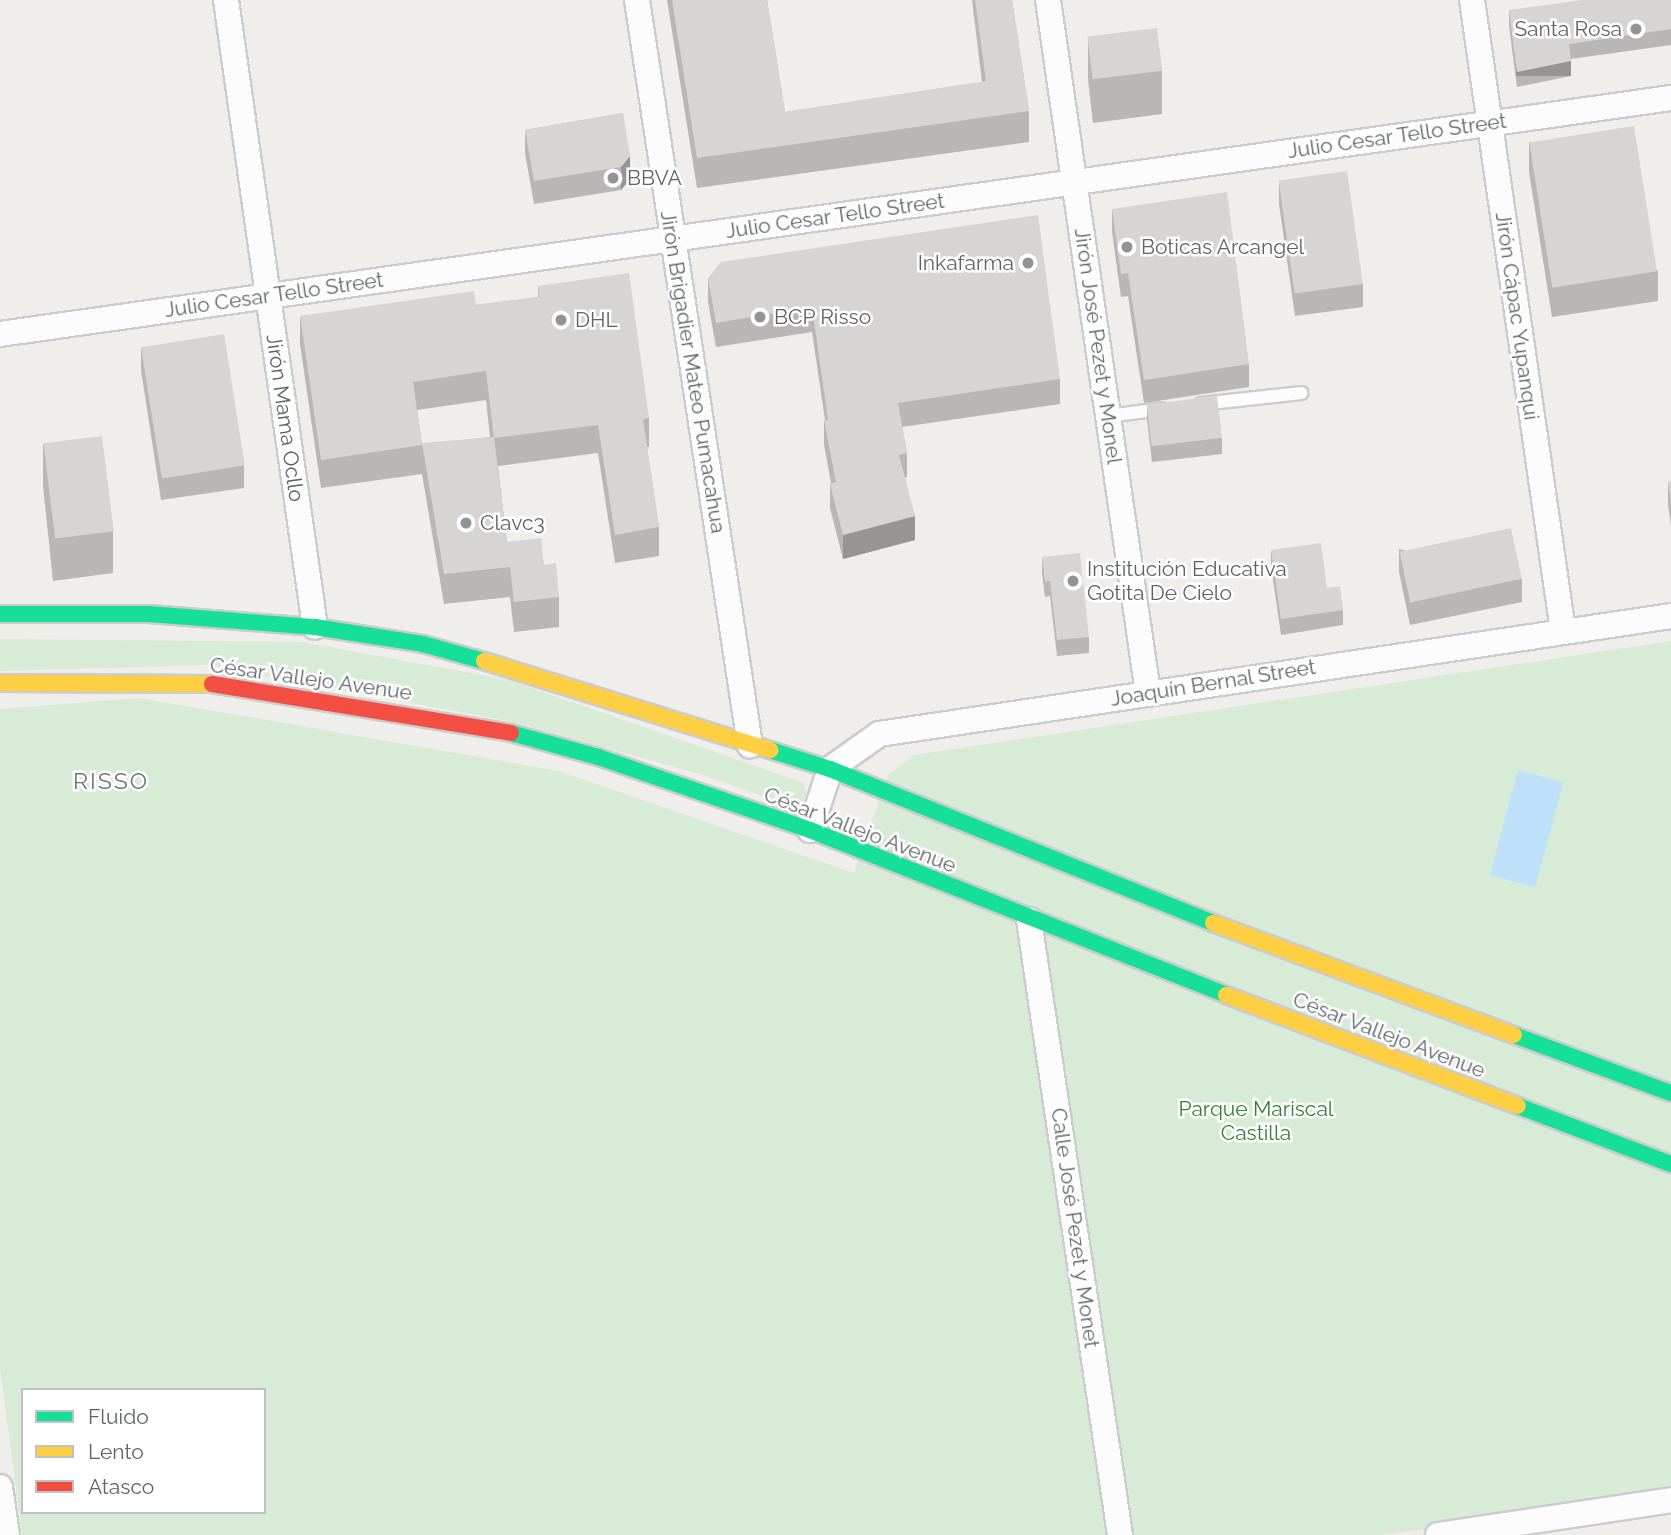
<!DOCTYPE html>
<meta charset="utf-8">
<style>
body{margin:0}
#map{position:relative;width:1671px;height:1535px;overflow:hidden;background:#efeeea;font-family:Raleway,sans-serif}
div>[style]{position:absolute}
.green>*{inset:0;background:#d8ebd6}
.water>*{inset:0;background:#bfe0f9;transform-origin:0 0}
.roads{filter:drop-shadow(2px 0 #cbcccc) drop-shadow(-2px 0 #cbcccc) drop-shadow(0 2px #cbcccc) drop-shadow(0 -2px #cbcccc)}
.lane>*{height:12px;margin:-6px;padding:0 6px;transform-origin:6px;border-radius:6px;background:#fdfcfc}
.street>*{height:24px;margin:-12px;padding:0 12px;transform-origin:12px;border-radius:12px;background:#fdfcfc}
.fast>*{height:16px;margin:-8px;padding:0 8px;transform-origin:8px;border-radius:8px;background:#16e098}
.slow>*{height:16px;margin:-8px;padding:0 8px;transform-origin:8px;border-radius:8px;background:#ffcf43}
.jam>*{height:16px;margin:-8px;padding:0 8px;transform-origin:8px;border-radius:8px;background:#f24e42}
.wall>*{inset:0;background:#b8b7b5}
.shaded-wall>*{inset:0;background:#969594;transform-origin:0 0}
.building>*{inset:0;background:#d6d5d3;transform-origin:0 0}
.dots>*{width:19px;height:19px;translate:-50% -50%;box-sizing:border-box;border:4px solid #fff;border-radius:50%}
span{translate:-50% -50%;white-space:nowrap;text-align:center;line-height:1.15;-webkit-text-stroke:5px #fff;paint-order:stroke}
.poi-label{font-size:21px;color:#5f6368}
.right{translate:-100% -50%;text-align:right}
.left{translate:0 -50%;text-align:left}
.street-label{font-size:21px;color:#5f6368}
.park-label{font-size:21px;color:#348238}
.neighbourhood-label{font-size:23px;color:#70757a;letter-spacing:2px}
.legend{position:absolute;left:21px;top:1388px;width:245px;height:126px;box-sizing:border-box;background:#fff;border:2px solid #bfc1c3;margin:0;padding:9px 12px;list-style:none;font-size:21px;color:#5f6368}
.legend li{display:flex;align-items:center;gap:14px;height:35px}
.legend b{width:35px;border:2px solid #bfc1c3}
</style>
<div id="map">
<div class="green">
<div style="clip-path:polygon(0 639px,302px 642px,509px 680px,804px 783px,806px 795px,801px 807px,791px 807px,707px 776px,509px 721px,207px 665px,0 671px)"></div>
<div style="clip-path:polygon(evenodd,1671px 641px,1671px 1495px,1381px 1535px,22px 1535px,0 1367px,0 709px,140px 698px,559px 771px,854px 873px,888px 775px,914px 755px,1671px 641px,23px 1390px,264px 1390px,264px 1512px,23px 1512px,23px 1390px)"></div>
</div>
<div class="water">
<div style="left:1518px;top:770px;width:47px;height:109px;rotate:15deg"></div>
</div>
<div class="roads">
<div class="lane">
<div style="left:1201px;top:404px;width:101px;rotate:-6.3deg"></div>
<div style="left:1108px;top:416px;width:54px;rotate:-7.4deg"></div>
</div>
<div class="street">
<div style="left:226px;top:0;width:633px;rotate:81.92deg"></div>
<div style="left:637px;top:0;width:754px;rotate:81.38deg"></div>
<div style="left:1048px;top:0;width:700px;rotate:81.79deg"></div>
<div style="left:1472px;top:0;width:638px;rotate:81.79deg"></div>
<div style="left:0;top:334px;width:1688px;rotate:-8.04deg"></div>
<div style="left:810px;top:830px;width:64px;rotate:-71.8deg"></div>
<div style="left:830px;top:769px;width:60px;rotate:-35.5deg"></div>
<div style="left:879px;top:734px;width:801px;rotate:-8.47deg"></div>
<div style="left:1029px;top:920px;width:622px;rotate:81.58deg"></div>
<div style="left:0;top:1487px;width:49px;rotate:81.7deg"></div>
<div style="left:1438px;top:1535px;width:236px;rotate:-8.5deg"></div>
</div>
<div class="fast">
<div style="left:0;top:614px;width:149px"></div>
<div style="left:149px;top:614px;width:167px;rotate:4.5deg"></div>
<div style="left:315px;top:627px;width:109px;rotate:8.9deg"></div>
<div style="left:423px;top:644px;width:63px;rotate:15.6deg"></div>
<div style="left:511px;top:733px;width:90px;rotate:15.4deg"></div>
<div style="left:598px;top:757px;width:224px;rotate:19deg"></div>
<div style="left:810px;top:830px;width:448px;rotate:21.6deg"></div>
<div style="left:770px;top:750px;width:63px;rotate:17.6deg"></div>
<div style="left:830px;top:769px;width:413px;rotate:21.9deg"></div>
<div style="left:1514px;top:1035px;width:167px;rotate:20.3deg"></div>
<div style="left:1518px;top:1106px;width:164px;rotate:20.8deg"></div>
</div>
<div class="slow">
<div style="left:484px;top:661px;width:300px;rotate:17.3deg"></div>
<div style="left:0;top:683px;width:212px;rotate:0.3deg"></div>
<div style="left:1213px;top:923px;width:321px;rotate:20.4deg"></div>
<div style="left:1226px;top:995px;width:312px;rotate:20.8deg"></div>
</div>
<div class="jam">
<div style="left:212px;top:684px;width:303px;rotate:9.3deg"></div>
</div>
</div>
<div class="wall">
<div style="clip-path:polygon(667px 0,767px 0,785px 112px,982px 82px,972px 0,1012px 0,1029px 111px,1029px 142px,697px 188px)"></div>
<div style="clip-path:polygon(1671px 0,1671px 45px,1571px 59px,1571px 76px,1517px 87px,1509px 26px,1509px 10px)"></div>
<div style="clip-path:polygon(1088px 37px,1162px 71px,1162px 114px,1093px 123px,1088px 80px)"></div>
<div style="clip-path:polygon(623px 113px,630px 179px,621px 190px,534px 204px,525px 153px,525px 130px)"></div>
<div style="clip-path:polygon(1529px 142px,1658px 271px,1658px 301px,1552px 317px,1529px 172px)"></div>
<div style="clip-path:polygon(1279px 181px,1363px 284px,1363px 307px,1295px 316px,1279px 204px)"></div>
<div style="clip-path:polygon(1112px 209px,1249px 364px,1249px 387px,1144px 403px,1128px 296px,1121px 297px,1112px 232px)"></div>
<div style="clip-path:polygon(708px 278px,1060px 379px,1060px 404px,902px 427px,907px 453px,907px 477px,905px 478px,915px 540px,843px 559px,830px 508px,830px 484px,831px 483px,824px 445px,824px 420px,825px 420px,812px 332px,716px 347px,708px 302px)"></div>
<div style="clip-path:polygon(evenodd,538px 286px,649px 418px,649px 447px,647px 447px,659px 527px,659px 556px,615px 563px,598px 453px,498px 466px,507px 542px,544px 565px,559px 597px,559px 627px,514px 632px,510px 597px,444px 604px,422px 474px,321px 488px,300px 344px,300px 316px,476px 305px,538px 297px,538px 286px,486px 400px,490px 437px,422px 445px,417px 410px,486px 400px)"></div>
<div style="clip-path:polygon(141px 347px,244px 465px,244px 488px,161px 500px,141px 370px)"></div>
<div style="clip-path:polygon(1147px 405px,1222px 438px,1222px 454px,1152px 462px,1147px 420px)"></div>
<div style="clip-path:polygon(43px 443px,113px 531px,113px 573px,53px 581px,43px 486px)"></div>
<div style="clip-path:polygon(1671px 481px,1671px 526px,1668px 505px,1668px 482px)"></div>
<div style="clip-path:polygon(1399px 549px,1522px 579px,1522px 602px,1410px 625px,1399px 572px)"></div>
<div style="clip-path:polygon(1271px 550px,1327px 588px,1343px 610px,1343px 625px,1281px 635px,1271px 566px)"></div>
<div style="clip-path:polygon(1042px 557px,1089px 637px,1089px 653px,1057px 656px,1050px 596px,1045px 597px,1042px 573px)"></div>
</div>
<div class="shaded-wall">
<div style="left:1571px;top:61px;width:15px;height:55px;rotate:90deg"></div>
<div style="clip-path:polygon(630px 156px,630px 179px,621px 190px,621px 167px)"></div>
<div style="clip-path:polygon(915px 516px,915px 540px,843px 559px,843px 535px)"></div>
</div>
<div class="building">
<div style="clip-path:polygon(672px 0,767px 0,785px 112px,986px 81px,975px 0,1012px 0,1029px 111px,697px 158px)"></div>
<div style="clip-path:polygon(1582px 0,1671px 0,1671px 29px,1569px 44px,1571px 61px,1517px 72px,1509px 10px)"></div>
<div style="left:1157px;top:28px;width:43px;height:70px;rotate:83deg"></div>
<div style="clip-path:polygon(623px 113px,630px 156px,621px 167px,534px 181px,525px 130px)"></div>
<div style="left:1634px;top:126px;width:147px;height:106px;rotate:81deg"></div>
<div style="left:1347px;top:171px;width:114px;height:69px;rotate:82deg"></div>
<div style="clip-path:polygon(1227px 192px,1249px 364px,1144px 380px,1128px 273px,1121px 274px,1112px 209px)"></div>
<div style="clip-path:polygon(1038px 215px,1060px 379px,898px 403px,907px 453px,899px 455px,915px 516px,843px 535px,830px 484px,836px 482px,824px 420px,828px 420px,812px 307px,716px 323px,708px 278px,721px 262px)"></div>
<div style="clip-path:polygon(629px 273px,649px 418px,643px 419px,659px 527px,615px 535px,598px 425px,494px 438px,486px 371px,413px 382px,422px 445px,321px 460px,300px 316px,474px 291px,476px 305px,539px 297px,538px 286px)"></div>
<div style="left:224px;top:334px;width:133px;height:84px;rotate:81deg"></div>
<div style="left:1217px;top:396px;width:42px;height:71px;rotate:83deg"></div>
<div style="left:102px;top:436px;width:96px;height:59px;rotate:83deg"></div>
<div style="clip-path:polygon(494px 437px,507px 542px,541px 538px,544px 565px,556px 563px,559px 597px,514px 602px,510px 567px,444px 574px,422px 443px)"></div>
<div style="clip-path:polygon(1671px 481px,1671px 502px,1668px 482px)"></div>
<div style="left:1511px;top:528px;width:52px;height:114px;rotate:78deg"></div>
<div style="clip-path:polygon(1321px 543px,1327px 588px,1340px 586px,1343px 610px,1281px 619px,1271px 550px)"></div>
<div style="clip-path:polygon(1080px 553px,1089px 637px,1057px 640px,1050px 581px,1045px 582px,1042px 557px)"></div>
</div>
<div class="dots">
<div style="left:1636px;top:29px;background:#919496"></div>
<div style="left:613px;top:178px;background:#919496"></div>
<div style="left:1127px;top:247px;background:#919496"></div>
<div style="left:1028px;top:263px;background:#919496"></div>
<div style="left:760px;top:317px;background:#919496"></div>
<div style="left:561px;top:320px;background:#919496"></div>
<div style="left:466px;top:523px;background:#919496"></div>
<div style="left:1073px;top:581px;background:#919496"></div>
</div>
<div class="poi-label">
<span class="right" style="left:1622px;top:29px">Santa Rosa</span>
<span class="left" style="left:627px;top:178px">BBVA</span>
<span class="left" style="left:1141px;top:247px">Boticas Arcangel</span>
<span class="right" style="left:1014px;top:263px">Inkafarma</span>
<span class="left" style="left:774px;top:317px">BCP Risso</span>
<span class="left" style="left:575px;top:320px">DHL</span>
<span class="left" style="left:480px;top:523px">Clavc3</span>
<span class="left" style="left:1087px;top:581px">Institución Educativa<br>Gotita De Cielo</span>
</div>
<div class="street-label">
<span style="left:1397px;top:136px;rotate:-8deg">Julio Cesar Tello Street</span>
<span style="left:835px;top:216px;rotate:-8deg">Julio Cesar Tello Street</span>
<span style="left:274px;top:295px;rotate:-8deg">Julio Cesar Tello Street</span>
<span style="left:1517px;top:316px;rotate:82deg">Jirón Cápac Yupanqui</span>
<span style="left:1098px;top:346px;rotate:82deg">Jirón José Pezet y Monel</span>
<span style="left:693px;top:372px;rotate:81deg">Jirón Brigadier Mateo Pumacahua</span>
<span style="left:285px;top:418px;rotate:82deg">Jirón Mama Ocllo</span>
<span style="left:311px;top:679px;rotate:8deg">César Vallejo Avenue</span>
<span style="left:1213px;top:683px;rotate:-9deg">Joaquín Bernal Street</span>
<span style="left:860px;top:830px;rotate:21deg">César Vallejo Avenue</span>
<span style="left:1389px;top:1035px;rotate:21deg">César Vallejo Avenue</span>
<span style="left:1075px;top:1228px;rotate:82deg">Calle José Pezet y Monet</span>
</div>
<div class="park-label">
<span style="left:1256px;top:1121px">Parque Mariscal<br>Castilla</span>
</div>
<div class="neighbourhood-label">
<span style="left:111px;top:781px">RISSO</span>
</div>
<ul class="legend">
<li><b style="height:9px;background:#16e098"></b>Fluido</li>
<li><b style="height:9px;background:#ffcf43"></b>Lento</li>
<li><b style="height:9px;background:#f24e42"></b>Atasco</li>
</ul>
</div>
